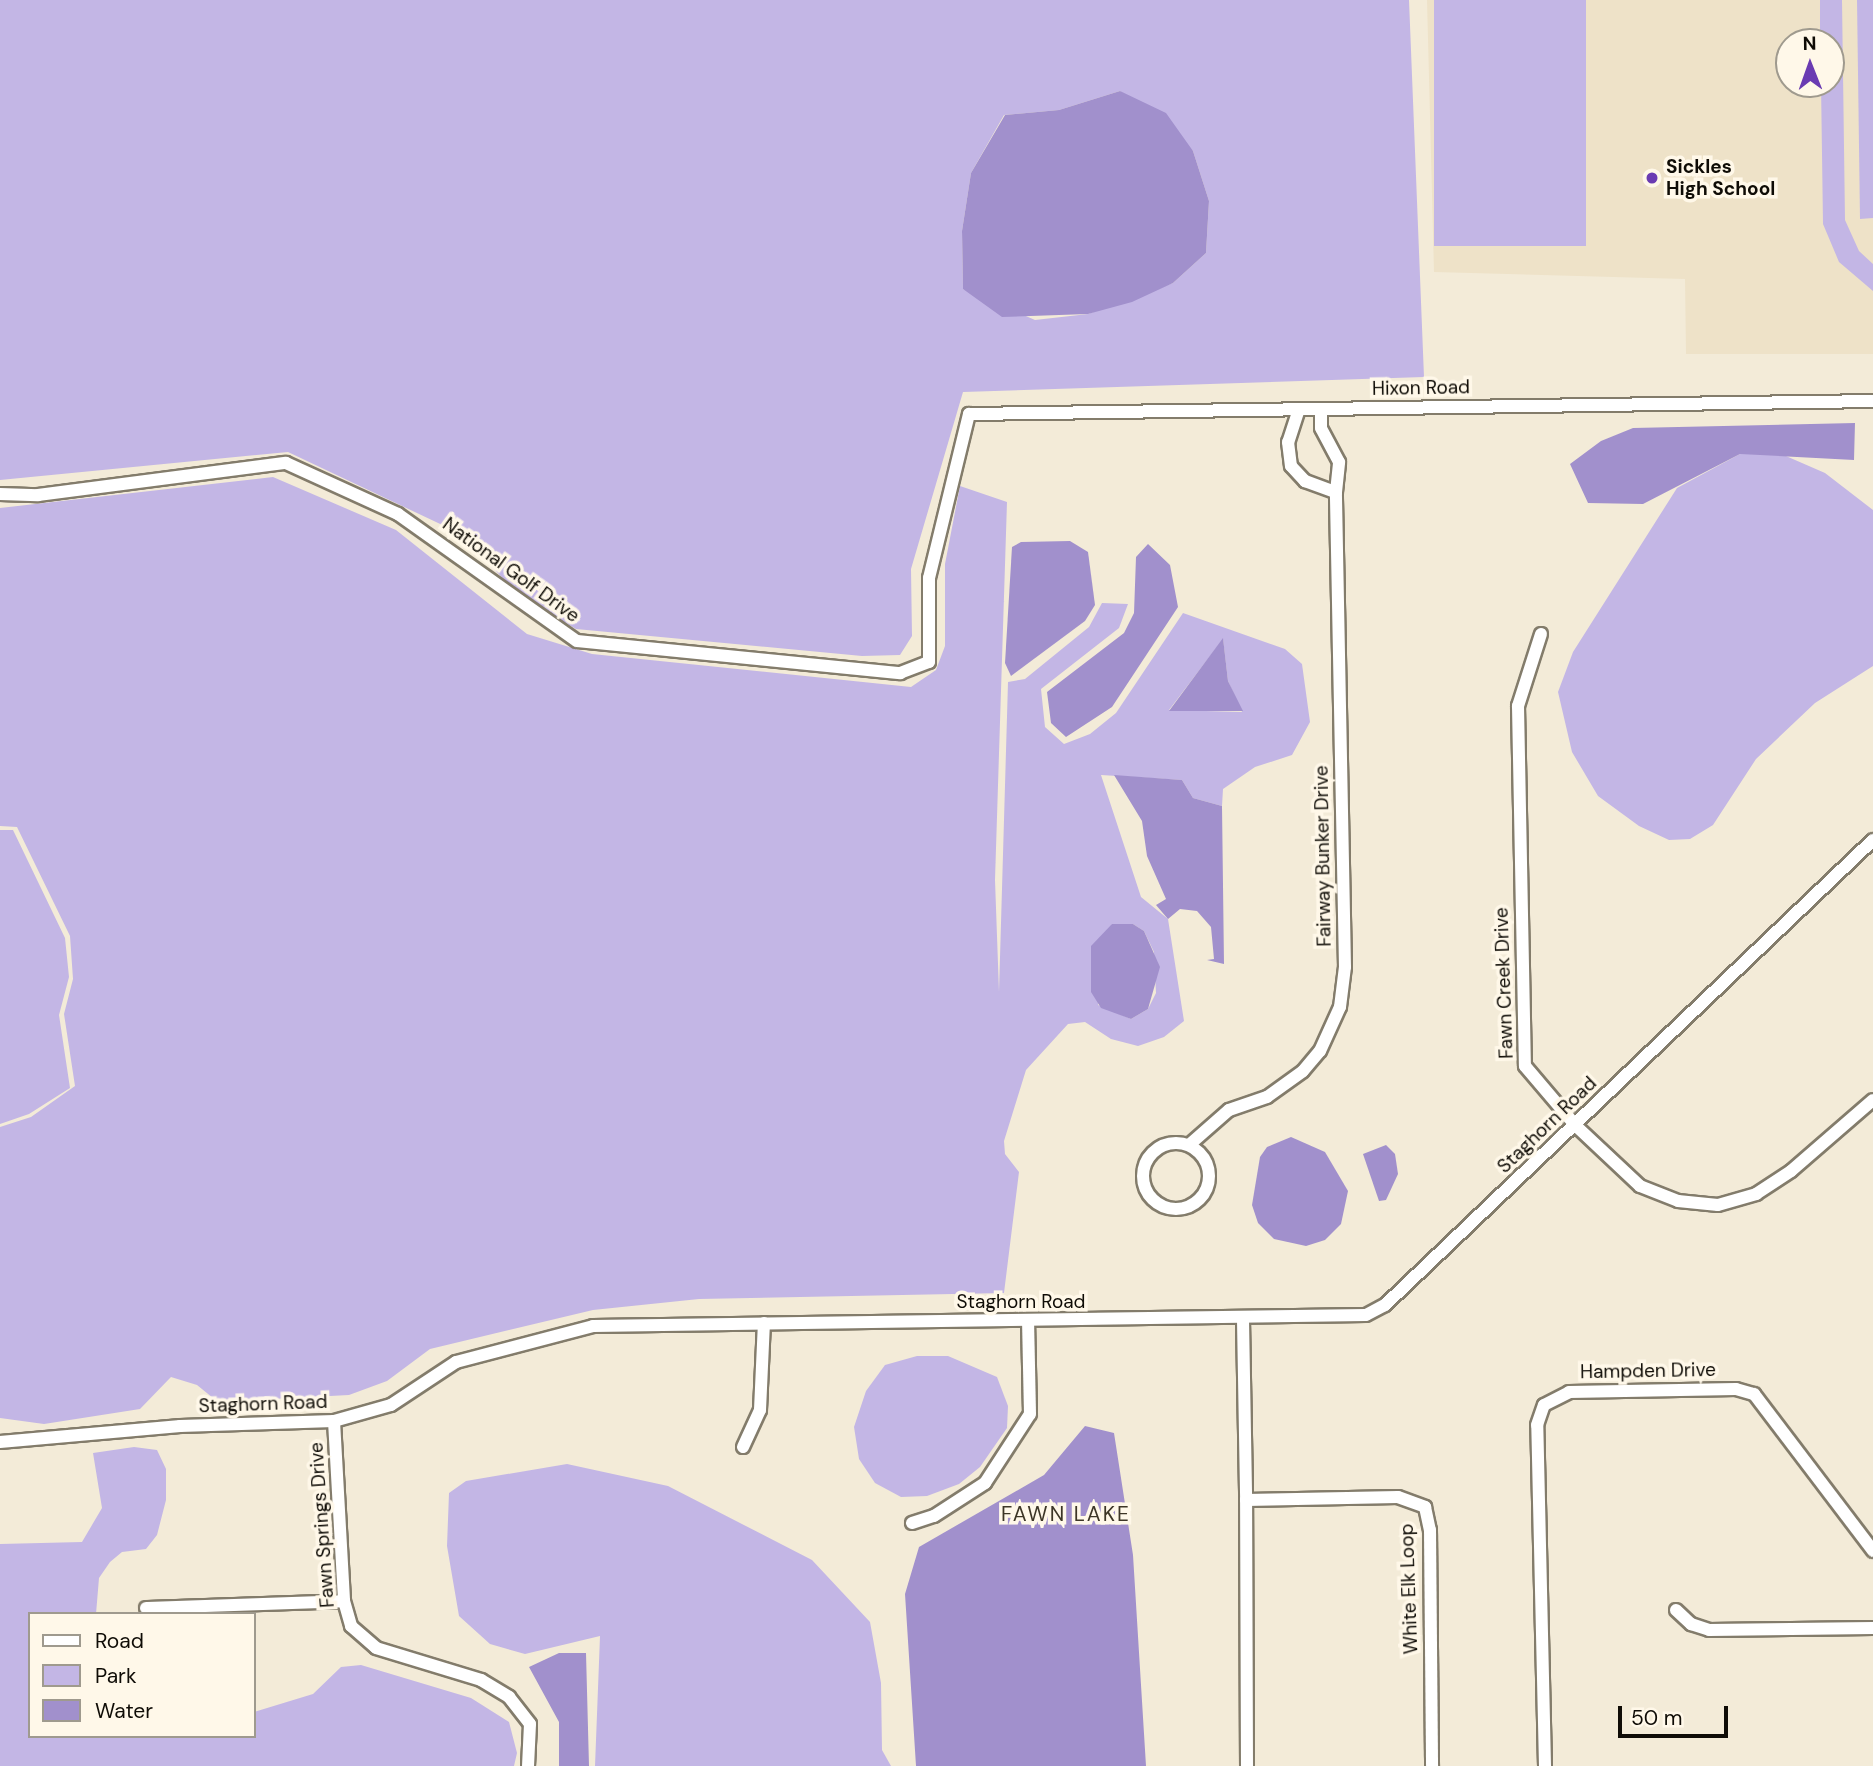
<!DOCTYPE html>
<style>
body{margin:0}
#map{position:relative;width:1873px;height:1766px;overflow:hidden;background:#f3ebd8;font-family:"DM Sans",sans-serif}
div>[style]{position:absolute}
.built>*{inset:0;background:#eee2c8}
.green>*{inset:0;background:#c3b6e5;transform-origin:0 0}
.water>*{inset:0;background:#a190cc}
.roads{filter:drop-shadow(2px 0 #837c6b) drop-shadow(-2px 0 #837c6b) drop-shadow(0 2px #837c6b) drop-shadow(0 -2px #837c6b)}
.minor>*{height:12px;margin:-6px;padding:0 6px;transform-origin:6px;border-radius:6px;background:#fff}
.minor>.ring{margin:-6px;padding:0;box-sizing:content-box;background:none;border:12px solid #fff;border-radius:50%}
.dots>*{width:19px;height:19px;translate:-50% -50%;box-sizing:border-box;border:4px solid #fff8e9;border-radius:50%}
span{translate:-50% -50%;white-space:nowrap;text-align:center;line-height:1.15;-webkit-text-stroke:7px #fff8e9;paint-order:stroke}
.poi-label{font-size:19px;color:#0f0c06;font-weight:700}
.left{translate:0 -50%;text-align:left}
.street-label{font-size:19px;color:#0f0c06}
.neighbourhood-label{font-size:21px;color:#3d3627;letter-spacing:2px}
.legend{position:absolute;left:28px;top:1612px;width:228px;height:126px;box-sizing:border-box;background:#fff8e9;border:2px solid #9f9a8e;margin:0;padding:9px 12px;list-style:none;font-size:21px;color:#0f0c06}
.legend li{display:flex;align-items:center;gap:14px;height:35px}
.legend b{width:35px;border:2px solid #9f9a8e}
.north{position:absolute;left:1775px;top:28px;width:70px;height:70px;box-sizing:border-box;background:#fff8e9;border:2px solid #9f9a8e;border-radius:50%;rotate:359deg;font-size:19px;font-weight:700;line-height:28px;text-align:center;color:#0f0c06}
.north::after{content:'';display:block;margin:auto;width:24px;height:32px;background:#6a3bb2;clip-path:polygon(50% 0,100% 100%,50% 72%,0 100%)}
.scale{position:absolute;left:1618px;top:1706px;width:110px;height:32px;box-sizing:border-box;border:4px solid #0f0c06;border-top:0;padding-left:9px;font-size:21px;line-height:24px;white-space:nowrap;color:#0f0c06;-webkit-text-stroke:5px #fff8e9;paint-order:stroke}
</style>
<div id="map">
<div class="built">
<div style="clip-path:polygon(evenodd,1427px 0,1873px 0,1873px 354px,1686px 354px,1685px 279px,1434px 272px,1427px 0,1789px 42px,1831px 42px,1831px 84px,1789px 84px,1789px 42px)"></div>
</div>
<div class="green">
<div style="clip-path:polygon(evenodd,0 0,1409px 0,1424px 377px,963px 392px,911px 569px,912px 636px,900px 655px,862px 656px,576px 629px,524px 599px,455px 531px,288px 452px,0 480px,0 0,1120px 91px,1193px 151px,1209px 201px,1206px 253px,1173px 283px,1088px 314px,1035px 320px,963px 289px,962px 231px,971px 173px,1004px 115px,1059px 110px,1120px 91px)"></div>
<div style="left:1434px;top:0;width:152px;height:246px"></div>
<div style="clip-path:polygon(1820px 0,1842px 0,1845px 220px,1859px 251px,1873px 264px,1873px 291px,1839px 262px,1823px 224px,1821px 84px,1831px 84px,1831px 42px,1820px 42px)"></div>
<div style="clip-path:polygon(1857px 0,1873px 0,1873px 218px,1860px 219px)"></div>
<div style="clip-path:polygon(1779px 453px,1825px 473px,1873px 510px,1873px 666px,1815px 703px,1756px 759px,1713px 825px,1690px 839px,1669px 840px,1639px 826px,1598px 796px,1572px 752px,1558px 692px,1573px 652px,1677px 488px,1740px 454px)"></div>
<div style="clip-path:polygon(evenodd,273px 477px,396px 530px,527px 634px,592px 654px,911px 687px,936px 670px,945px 646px,945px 564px,960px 486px,1007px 502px,995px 880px,999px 992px,1008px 682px,1025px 679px,1089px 627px,1102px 603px,1128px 604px,1119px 628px,1041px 689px,1045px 727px,1064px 744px,1090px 734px,1116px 713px,1183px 613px,1285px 649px,1302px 664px,1310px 722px,1292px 755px,1255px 767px,1223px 789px,1222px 806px,1193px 798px,1182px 780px,1101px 775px,1141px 897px,1168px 919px,1184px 1021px,1164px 1037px,1138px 1046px,1111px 1039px,1085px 1022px,1068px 1024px,1026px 1070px,1004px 1141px,1005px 1154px,1019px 1172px,1004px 1293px,699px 1299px,593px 1310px,430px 1349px,387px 1381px,349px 1395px,218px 1402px,197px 1385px,171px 1377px,140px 1409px,44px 1424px,0 1418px,0 1127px,31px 1117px,75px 1086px,64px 1014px,73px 979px,70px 936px,17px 827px,0 826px,0 508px,273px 477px,1223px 639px,1228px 681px,1242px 712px,1169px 710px,1223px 639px,273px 477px,1112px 924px,1133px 924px,1144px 931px,1154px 952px,1156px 993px,1148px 1009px,1131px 1019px,1098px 1005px,1112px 924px)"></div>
<div style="clip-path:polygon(0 830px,13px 830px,65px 938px,69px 977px,59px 1015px,70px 1088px,29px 1114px,0 1124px)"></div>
<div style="clip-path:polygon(917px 1356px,948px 1356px,997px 1377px,1008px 1406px,1007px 1428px,980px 1467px,959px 1484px,927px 1496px,901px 1497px,875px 1483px,859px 1459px,854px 1427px,866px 1391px,885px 1365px)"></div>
<div style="clip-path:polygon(134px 1447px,157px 1450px,166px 1469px,166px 1500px,157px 1535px,146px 1549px,122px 1552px,110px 1562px,99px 1578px,96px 1614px,30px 1614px,30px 1736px,254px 1736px,254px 1712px,313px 1694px,341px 1667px,361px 1665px,471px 1698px,509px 1722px,517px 1753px,514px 1766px,0 1766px,0 1544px,82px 1542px,102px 1508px,93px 1453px)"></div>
<div style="clip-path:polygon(567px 1464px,668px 1486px,812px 1560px,870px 1622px,881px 1683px,882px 1750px,891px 1766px,595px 1766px,600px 1636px,525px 1654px,490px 1644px,459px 1616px,447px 1546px,449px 1493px,466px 1481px)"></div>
</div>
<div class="water">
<div style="clip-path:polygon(1120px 91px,1166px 113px,1193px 151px,1209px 201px,1206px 253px,1173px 283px,1132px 302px,1088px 314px,1002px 317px,963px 289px,962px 231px,971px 173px,1005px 115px,1059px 110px)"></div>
<div style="clip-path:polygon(1855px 423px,1854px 460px,1740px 454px,1643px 504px,1588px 503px,1570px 464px,1601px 441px,1633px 428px)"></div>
<div style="clip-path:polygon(1070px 541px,1088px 552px,1095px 605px,1085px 621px,1011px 676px,1005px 663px,1012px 547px,1021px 542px)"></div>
<div style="clip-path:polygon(1148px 544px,1170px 565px,1178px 607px,1112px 707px,1066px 737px,1051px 723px,1047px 692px,1124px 633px,1134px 613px,1136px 557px)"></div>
<div style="clip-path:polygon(1223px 638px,1228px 681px,1243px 711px,1169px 711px)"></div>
<div style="clip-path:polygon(1114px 775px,1182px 780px,1193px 798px,1222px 806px,1224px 964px,1207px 960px,1214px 959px,1211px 927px,1197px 911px,1180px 909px,1168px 919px,1156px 905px,1166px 899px,1147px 856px,1142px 821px)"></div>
<div style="clip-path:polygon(1112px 924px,1133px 924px,1144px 931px,1160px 967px,1148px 1009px,1131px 1019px,1101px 1008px,1091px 992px,1091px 946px)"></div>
<div style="clip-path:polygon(1291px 1137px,1325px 1152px,1348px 1191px,1341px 1224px,1325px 1240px,1306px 1246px,1274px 1239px,1258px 1223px,1252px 1205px,1260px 1157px,1267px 1147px)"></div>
<div style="clip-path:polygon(1386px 1145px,1395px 1154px,1398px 1174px,1386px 1200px,1379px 1201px,1363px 1154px)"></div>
<div style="clip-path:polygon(1085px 1426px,1114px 1433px,1133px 1555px,1146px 1766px,916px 1766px,905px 1594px,919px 1547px,1044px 1475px)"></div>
<div style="clip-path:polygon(559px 1653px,586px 1653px,589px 1766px,559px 1766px,559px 1722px,529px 1667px)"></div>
</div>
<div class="roads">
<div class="minor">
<div style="left:1299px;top:409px;width:35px;rotate:108deg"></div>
<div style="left:1288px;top:442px;width:24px;rotate:83deg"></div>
<div style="left:1291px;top:466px;width:21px;rotate:47deg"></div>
<div style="left:1305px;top:481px;width:33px;rotate:20deg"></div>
<div style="left:1336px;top:492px;width:30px;rotate:-84deg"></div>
<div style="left:1339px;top:462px;width:38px;rotate:-118deg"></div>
<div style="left:1321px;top:428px;width:19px;rotate:-90deg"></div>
<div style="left:0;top:494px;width:38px;rotate:2deg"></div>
<div style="left:38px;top:495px;width:250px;rotate:-7.4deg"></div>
<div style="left:286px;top:463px;width:123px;rotate:24.5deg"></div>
<div style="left:398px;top:514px;width:219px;rotate:35.4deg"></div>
<div style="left:577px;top:641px;width:325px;rotate:5.7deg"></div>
<div style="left:900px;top:673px;width:31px;rotate:-21deg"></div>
<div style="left:929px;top:662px;width:84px;rotate:-90deg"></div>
<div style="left:929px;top:578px;width:169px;rotate:-76.3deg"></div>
<div style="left:969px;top:414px;width:904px;rotate:-0.82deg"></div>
<div style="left:1541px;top:634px;width:76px;rotate:107.7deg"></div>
<div style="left:1518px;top:706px;width:360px;rotate:88.9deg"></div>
<div style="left:1525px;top:1066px;width:77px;rotate:49.7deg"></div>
<div style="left:1575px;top:1125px;width:89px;rotate:43.2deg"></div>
<div style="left:1640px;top:1186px;width:41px;rotate:21.5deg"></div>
<div style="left:1678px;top:1201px;width:40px;rotate:5.7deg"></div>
<div style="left:1718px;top:1205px;width:40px;rotate:-16deg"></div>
<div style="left:1756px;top:1194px;width:42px;rotate:-33.3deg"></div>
<div style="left:1791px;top:1171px;width:108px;rotate:-40.9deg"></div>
<div class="ring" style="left:1143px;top:1143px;width:54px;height:54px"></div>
<div style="left:1189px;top:1145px;width:53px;rotate:-41.2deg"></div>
<div style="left:1229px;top:1110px;width:40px;rotate:-18.9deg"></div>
<div style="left:1267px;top:1097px;width:44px;rotate:-35.8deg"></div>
<div style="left:1303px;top:1071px;width:26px;rotate:-50deg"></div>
<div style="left:1320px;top:1051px;width:48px;rotate:-65.6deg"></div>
<div style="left:1340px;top:1007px;width:40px;rotate:-82.9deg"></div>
<div style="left:1345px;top:967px;width:475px;rotate:-91.1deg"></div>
<div style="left:1243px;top:1320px;width:180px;rotate:89deg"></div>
<div style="left:334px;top:1421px;width:180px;rotate:86.8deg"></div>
<div style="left:344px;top:1601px;width:26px;rotate:74deg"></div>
<div style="left:351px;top:1626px;width:33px;rotate:41deg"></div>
<div style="left:376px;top:1648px;width:110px;rotate:16.9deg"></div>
<div style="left:481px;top:1680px;width:33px;rotate:31deg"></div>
<div style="left:509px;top:1697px;width:34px;rotate:52deg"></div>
<div style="left:530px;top:1724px;width:42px;rotate:92.7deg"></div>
<div style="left:0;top:1442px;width:181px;rotate:-5.1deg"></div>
<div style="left:180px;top:1426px;width:154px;rotate:-1.9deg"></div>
<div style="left:334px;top:1421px;width:59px;rotate:-15.7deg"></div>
<div style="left:391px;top:1405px;width:78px;rotate:-33.5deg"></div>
<div style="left:456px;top:1362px;width:142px;rotate:-14.7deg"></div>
<div style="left:593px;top:1326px;width:773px;rotate:-0.82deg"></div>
<div style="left:1366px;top:1315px;width:21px;rotate:-28deg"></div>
<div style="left:1385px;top:1305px;width:674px;rotate:-43.62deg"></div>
<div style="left:743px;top:1447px;width:41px;rotate:-65.3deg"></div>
<div style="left:760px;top:1410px;width:87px;rotate:-87.4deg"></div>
<div style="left:912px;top:1523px;width:23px;rotate:-18deg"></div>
<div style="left:934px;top:1516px;width:61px;rotate:-32.9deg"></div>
<div style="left:985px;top:1483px;width:82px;rotate:-56.9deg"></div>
<div style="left:1030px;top:1414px;width:92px;rotate:-91.2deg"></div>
<div style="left:146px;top:1608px;width:198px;rotate:-2deg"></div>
<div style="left:1676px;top:1610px;width:21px;rotate:43deg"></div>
<div style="left:1691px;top:1624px;width:19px;rotate:18deg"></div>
<div style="left:1709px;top:1630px;width:164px;rotate:-0.7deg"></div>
<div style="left:1247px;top:1766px;width:266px;rotate:-90.2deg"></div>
<div style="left:1246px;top:1500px;width:152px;rotate:-1.1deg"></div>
<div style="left:1398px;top:1497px;width:29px;rotate:20deg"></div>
<div style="left:1425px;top:1507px;width:24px;rotate:78deg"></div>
<div style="left:1430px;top:1530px;width:236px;rotate:89.5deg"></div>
<div style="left:1545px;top:1766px;width:341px;rotate:-91.3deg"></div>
<div style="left:1537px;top:1425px;width:21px;rotate:-71deg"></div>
<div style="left:1544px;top:1405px;width:28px;rotate:-27deg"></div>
<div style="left:1569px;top:1392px;width:167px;rotate:-1deg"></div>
<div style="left:1736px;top:1389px;width:19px;rotate:16deg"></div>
<div style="left:1754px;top:1394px;width:197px;rotate:52.8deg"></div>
</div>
</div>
<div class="dots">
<div style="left:1652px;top:178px;background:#6a3bb2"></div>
</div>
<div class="poi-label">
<span class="left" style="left:1666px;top:178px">Sickles<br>High School</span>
</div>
<div class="street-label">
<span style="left:1421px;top:388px;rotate:-1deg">Hixon Road</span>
<span style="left:511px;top:570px;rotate:36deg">National Golf Drive</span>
<span style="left:1323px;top:856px;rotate:-91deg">Fairway Bunker Drive</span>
<span style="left:1504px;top:983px;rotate:-92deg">Fawn Creek Drive</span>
<span style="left:1547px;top:1125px;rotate:-44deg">Staghorn Road</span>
<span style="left:1021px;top:1302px">Staghorn Road</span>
<span style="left:1648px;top:1371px;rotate:-1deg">Hampden Drive</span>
<span style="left:263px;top:1404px;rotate:-2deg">Staghorn Road</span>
<span style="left:322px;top:1525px;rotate:-94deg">Fawn Springs Drive</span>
<span style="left:1409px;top:1589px;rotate:-92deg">White Elk Loop</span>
</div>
<div class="neighbourhood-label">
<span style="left:1066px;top:1514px">FAWN LAKE</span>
</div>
<ul class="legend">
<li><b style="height:9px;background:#fff"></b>Road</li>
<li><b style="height:19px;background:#c3b6e5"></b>Park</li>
<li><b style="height:19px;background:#a190cc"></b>Water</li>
</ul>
<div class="north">N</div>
<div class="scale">50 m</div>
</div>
